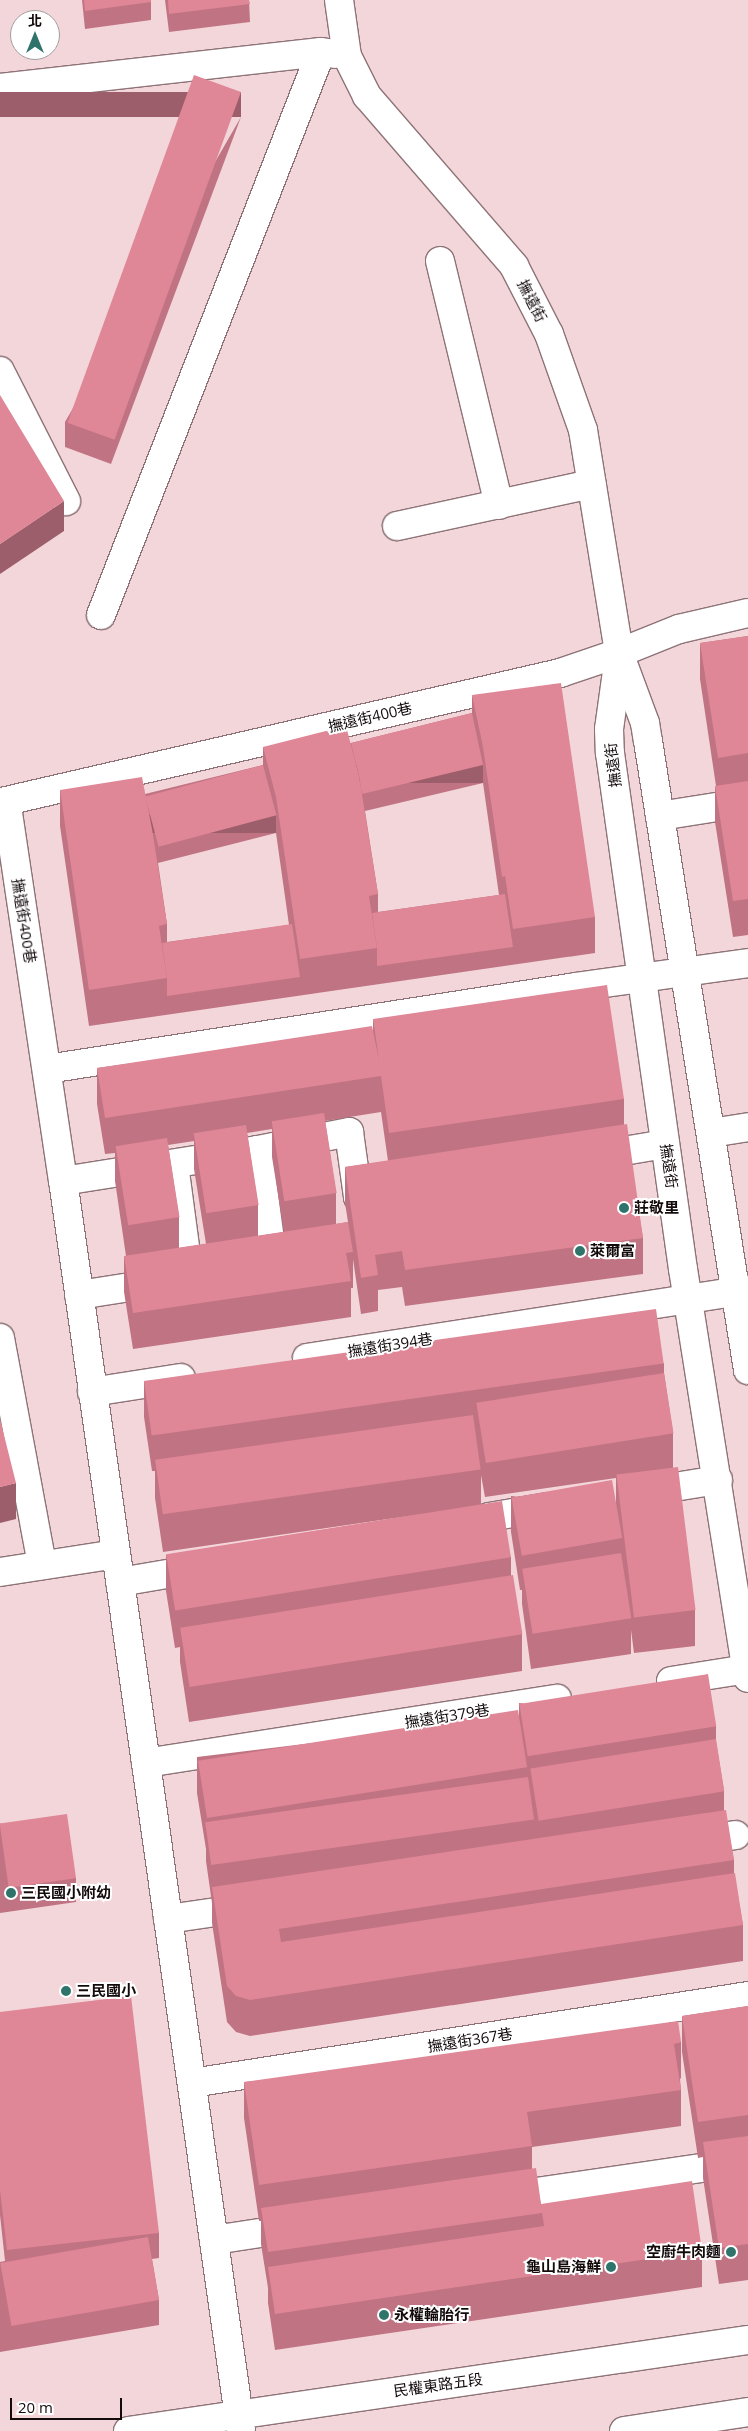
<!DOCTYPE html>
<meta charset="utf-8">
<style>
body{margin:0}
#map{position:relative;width:748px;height:2431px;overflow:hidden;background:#f3d6da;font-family:"Open Sans","Noto Sans TC",sans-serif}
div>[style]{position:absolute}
.roads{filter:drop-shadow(1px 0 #8d7377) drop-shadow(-1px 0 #8d7377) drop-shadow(0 1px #8d7377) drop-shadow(0 -1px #8d7377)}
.minor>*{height:28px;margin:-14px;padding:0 14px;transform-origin:14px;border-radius:14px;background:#fff}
.major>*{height:28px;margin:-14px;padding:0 14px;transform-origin:14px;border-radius:14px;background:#fff}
.wall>*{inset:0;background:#c07382}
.shaded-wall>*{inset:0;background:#9c5e6a;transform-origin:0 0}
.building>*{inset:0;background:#df8697;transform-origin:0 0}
.dots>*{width:14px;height:14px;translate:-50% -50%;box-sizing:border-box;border:2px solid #fff;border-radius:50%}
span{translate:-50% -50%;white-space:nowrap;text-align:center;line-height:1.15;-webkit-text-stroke:4px #fff;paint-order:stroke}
.street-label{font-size:15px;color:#130a0c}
.poi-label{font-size:15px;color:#130a0c;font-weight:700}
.left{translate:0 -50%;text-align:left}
.right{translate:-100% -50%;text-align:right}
.north{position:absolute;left:10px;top:10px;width:50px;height:50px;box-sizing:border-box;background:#fff;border:1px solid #a19d9e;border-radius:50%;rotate:0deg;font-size:14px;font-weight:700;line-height:20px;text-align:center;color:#130a0c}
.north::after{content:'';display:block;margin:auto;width:18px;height:22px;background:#2e746b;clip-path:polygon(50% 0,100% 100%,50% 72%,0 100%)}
.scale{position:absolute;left:10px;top:2398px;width:112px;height:22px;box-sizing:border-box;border:2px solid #130a0c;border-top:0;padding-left:6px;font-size:15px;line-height:18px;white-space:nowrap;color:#130a0c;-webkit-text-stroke:4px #fff;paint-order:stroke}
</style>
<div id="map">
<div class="roads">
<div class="minor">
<div style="left:339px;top:0;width:57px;rotate:81.9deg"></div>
<div style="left:347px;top:56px;width:45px;rotate:63.4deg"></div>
<div style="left:367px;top:96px;width:225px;rotate:49.1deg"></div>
<div style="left:514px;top:266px;width:76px;rotate:62.8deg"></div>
<div style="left:549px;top:334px;width:102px;rotate:70.5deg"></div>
<div style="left:583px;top:430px;width:226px;rotate:80.8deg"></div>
<div style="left:619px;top:653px;width:75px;rotate:69.6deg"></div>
<div style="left:645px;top:723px;width:18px;rotate:81deg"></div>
<div style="left:648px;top:741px;width:637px;rotate:80.97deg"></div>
<div style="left:0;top:88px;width:323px;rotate:-6.4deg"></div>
<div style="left:321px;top:52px;width:14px;rotate:8deg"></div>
<div style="left:440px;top:261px;width:251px;rotate:76.4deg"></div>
<div style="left:0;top:371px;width:146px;rotate:63.1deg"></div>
<div style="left:397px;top:526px;width:199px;rotate:-12.2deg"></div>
<div style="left:101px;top:615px;width:604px;rotate:-68.66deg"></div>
<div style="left:619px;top:657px;width:73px;rotate:97.9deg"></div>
<div style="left:609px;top:729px;width:24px;rotate:88deg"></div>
<div style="left:610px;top:753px;width:521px;rotate:81.95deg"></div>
<div style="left:683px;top:1269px;width:414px;rotate:81deg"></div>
<div style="left:660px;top:816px;width:89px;rotate:-9deg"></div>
<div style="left:47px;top:1069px;width:535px;rotate:-8.81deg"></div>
<div style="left:576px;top:987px;width:174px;rotate:-7.9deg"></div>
<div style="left:711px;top:1133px;width:37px;rotate:-9deg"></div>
<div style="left:258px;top:1150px;width:114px;rotate:82.4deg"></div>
<div style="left:594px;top:1156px;width:72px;rotate:-9.6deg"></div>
<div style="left:174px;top:1164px;width:114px;rotate:82.4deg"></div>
<div style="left:63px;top:1181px;width:197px;rotate:-9deg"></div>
<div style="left:258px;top:1150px;width:93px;rotate:-11.2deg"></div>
<div style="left:349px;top:1132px;width:66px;rotate:82.1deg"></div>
<div style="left:358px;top:1197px;width:4px;rotate:-14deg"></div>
<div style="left:79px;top:1295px;width:84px;rotate:-8.9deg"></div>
<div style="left:0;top:1338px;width:231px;rotate:79.5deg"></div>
<div style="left:307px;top:1358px;width:446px;rotate:-8.8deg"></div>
<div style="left:92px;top:1392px;width:90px;rotate:-8.9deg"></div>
<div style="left:643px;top:1492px;width:76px;rotate:-9.1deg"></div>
<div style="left:469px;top:1524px;width:21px;rotate:-19deg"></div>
<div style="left:489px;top:1517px;width:61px;rotate:-9.5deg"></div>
<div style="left:0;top:1572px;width:117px;rotate:-8.8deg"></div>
<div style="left:120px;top:1582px;width:83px;rotate:-9.7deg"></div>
<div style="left:671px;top:1681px;width:78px;rotate:-8.9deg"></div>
<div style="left:146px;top:1763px;width:416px;rotate:-8.9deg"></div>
<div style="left:693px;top:1841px;width:43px;rotate:-7.9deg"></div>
<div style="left:168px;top:1919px;width:83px;rotate:-8.3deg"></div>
<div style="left:192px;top:2083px;width:563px;rotate:-8.89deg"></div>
<div style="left:502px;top:2197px;width:249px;rotate:-8.3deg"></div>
<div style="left:214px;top:2240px;width:86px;rotate:-8.7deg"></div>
<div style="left:241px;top:2431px;width:1263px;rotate:-98.1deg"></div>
<div style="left:63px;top:1181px;width:384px;rotate:-98.5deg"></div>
<div style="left:6px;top:801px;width:569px;rotate:-13.01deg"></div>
<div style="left:560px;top:673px;width:62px;rotate:-18.7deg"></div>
<div style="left:619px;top:653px;width:65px;rotate:-21.8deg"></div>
<div style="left:679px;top:629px;width:71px;rotate:-13.1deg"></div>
</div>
<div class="major">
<div style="left:128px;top:2431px;width:627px;rotate:-8.35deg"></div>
<div style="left:624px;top:2431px;width:125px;rotate:-8.7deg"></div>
</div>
</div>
<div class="wall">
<div style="clip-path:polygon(82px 0,151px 0,151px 20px,85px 29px)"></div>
<div style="clip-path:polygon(165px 0,249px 0,250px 22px,169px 32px)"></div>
<div style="clip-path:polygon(241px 117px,111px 464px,65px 447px,65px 422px)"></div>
<div style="clip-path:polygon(748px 636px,748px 935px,733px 937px,715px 822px,715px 786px,716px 786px,700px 679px,700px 643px)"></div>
<div style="clip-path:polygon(evenodd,472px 695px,595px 917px,595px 953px,89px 1026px,60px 826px,60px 790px,145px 794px,263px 765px,263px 747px,351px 743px,472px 713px,472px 695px,483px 783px,499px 895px,378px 912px,378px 894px,365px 811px,483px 783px,472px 695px,276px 833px,289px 925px,167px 942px,167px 924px,158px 863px,276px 833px)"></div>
<div style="clip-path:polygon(evenodd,373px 1019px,624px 1099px,624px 1124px,643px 1238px,643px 1274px,405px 1306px,402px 1287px,378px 1290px,378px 1311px,361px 1314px,353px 1259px,353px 1288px,351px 1288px,351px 1317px,133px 1349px,124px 1292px,124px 1256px,126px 1256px,115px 1181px,115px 1153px,105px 1154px,97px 1104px,97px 1068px,373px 1030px,373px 1019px,381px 1112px,388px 1161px,345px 1167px,345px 1203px,348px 1222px,336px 1224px,336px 1193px,325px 1121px,381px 1112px,373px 1019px,272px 1129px,272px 1157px,284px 1232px,258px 1236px,258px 1205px,247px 1133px,272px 1129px,373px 1019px,194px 1141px,194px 1169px,206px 1244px,179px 1248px,179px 1217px,168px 1145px,194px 1141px)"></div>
<div style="clip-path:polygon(664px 1363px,664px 1373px,673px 1433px,673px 1467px,695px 1610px,695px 1646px,634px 1653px,631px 1630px,631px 1654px,531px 1669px,522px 1604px,522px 1590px,520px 1590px,511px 1532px,511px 1496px,616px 1507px,616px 1478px,485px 1497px,481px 1475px,481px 1504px,511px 1557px,511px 1575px,522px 1634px,522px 1671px,189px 1722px,180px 1662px,180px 1647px,175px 1648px,166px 1591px,166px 1555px,422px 1514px,163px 1552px,155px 1498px,155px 1471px,152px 1471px,144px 1417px,144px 1381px)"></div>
<div style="clip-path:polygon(519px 1703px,716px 1726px,716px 1742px,724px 1791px,724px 1810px,734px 1860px,734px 1873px,743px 1925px,743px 1961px,250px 2036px,236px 2032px,227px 2022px,212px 1923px,212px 1903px,206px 1861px,206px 1849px,197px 1793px,197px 1757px,519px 1718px)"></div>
<div style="clip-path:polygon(0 1823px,76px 1878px,76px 1902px,0 1913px)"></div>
<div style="clip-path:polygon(748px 2006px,748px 2280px,719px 2284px,703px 2178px,703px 2157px,698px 2158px,682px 2052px,682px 2016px)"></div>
<div style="clip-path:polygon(0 2012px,159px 2233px,159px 2258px,152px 2259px,159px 2300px,159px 2325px,0 2352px,0 2262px,5px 2261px,0 2215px)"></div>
<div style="clip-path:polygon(681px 2042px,681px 2078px,680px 2079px,681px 2090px,681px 2126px,532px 2147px,532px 2168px,541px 2204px,702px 2251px,702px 2287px,275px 2350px,268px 2303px,268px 2288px,261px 2244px,261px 2221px,259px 2221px,244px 2118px,244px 2082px)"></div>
</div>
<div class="shaded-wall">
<div style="left:241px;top:92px;width:25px;height:371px;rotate:90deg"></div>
<div style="clip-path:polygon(64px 501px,64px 531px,0 574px,0 544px)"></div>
<div style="left:483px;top:765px;width:18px;height:127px;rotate:90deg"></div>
<div style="left:276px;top:815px;width:18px;height:128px;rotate:90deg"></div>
<div style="clip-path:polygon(16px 1483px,16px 1519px,0 1523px,0 1487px)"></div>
</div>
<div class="building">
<div style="clip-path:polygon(84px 0,151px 0,151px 2px,85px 11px)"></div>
<div style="clip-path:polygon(168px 0,249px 0,250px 4px,169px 14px)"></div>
<div style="left:194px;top:75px;width:50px;height:370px;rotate:20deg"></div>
<div style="clip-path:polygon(0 395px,64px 501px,0 544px)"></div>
<div style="clip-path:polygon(748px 636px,748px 753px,718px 758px,700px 643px)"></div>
<div style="clip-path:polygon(561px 683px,595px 917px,513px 929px,505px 876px,502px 877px,483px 747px,472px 695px)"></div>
<div style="clip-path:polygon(472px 713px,483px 765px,362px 794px,359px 776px,351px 743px)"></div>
<div style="clip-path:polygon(346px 726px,359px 776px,378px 894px,369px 896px,377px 948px,300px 959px,276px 797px,263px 747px)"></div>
<div style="left:263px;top:765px;width:52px;height:122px;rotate:75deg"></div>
<div style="clip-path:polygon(142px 777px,152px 829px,167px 924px,159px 926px,167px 978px,89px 990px,60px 790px)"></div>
<div style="clip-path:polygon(748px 781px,748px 899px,733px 901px,715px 786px)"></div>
<div style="clip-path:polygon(505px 894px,513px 947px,377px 966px,377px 948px,372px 913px)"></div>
<div style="clip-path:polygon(292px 924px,300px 977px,167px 996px,167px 978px,162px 943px)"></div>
<div style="clip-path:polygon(607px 985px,624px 1099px,389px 1133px,381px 1076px,105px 1118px,97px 1068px,372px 1026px,379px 1060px,373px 1019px)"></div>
<div style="left:324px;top:1113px;width:81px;height:53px;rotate:81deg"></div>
<div style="clip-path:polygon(627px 1124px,643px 1238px,405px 1270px,402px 1251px,375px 1255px,378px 1275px,361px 1278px,345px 1167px)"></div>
<div style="left:246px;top:1125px;width:81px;height:53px;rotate:81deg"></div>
<div style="left:167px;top:1138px;width:80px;height:52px;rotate:81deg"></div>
<div style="clip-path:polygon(348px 1222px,353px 1252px,346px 1253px,351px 1281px,133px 1313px,124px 1256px)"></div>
<div style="left:656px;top:1309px;width:55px;height:517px;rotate:82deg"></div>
<div style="left:664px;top:1373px;width:61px;height:190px;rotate:81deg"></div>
<div style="left:473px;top:1415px;width:55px;height:321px;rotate:82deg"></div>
<div style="clip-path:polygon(0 1419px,16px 1483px,0 1487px)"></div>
<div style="left:678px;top:1467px;width:144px;height:62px;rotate:83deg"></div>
<div style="left:612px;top:1480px;width:59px;height:102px;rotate:80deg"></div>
<div style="left:502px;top:1501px;width:57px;height:340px;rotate:81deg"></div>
<div style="left:621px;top:1553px;width:66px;height:100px;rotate:81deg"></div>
<div style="left:513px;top:1575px;width:60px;height:337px;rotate:81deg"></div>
<div style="left:708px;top:1674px;width:53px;height:191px;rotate:81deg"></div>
<div style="left:518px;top:1710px;width:58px;height:324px;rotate:81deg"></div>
<div style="left:716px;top:1739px;width:53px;height:188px;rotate:81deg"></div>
<div style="left:528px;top:1777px;width:43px;height:326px;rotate:82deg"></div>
<div style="clip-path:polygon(726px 1810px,734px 1860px,279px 1929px,281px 1942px,735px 1873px,743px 1925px,250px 2000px,236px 1996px,227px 1986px,212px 1887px)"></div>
<div style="left:67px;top:1814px;width:65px;height:68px;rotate:82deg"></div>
<div style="clip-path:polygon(131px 1996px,159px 2233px,7px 2250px,0 2190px,0 2012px)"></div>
<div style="clip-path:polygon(748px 2006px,748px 2115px,698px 2122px,682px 2016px)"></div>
<div style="clip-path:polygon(678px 2021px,681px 2042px,674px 2044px,681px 2090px,527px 2112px,532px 2146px,259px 2185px,244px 2082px)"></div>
<div style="clip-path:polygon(748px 2136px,748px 2244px,719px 2248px,703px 2142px)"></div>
<div style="clip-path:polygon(536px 2168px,541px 2204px,692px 2181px,702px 2251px,275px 2314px,268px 2267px,544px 2226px,542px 2213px,268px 2252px,261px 2208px)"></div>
<div style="left:148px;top:2237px;width:64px;height:150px;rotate:80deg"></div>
</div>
<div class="dots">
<div style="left:624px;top:1208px;background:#2e746b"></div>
<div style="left:580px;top:1251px;background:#2e746b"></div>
<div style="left:11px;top:1893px;background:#2e746b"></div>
<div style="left:66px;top:1991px;background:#2e746b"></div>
<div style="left:731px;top:2252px;background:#2e746b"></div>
<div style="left:611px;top:2267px;background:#2e746b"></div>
<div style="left:384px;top:2315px;background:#2e746b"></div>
</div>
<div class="street-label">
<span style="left:532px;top:301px;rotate:63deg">撫遠街</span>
<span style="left:370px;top:717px;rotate:-13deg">撫遠街400巷</span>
<span style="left:613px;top:765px;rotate:-97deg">撫遠街</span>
<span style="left:24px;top:921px;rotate:81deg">撫遠街400巷</span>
<span style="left:669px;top:1166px;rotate:82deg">撫遠街</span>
<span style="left:390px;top:1345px;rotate:-9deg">撫遠街394巷</span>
<span style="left:447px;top:1716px;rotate:-9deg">撫遠街379巷</span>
<span style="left:470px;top:2040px;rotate:-9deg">撫遠街367巷</span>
<span style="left:438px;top:2385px;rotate:-8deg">民權東路五段</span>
</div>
<div class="poi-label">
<span class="left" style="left:634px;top:1208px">莊敬里</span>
<span class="left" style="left:590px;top:1251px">萊爾富</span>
<span class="left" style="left:21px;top:1893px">三民國小附幼</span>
<span class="left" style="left:76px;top:1991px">三民國小</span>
<span class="right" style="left:721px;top:2252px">空廚牛肉麵</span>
<span class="right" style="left:601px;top:2267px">龜山島海鮮</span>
<span class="left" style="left:394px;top:2315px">永權輪胎行</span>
</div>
<div class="north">北</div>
<div class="scale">20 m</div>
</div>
